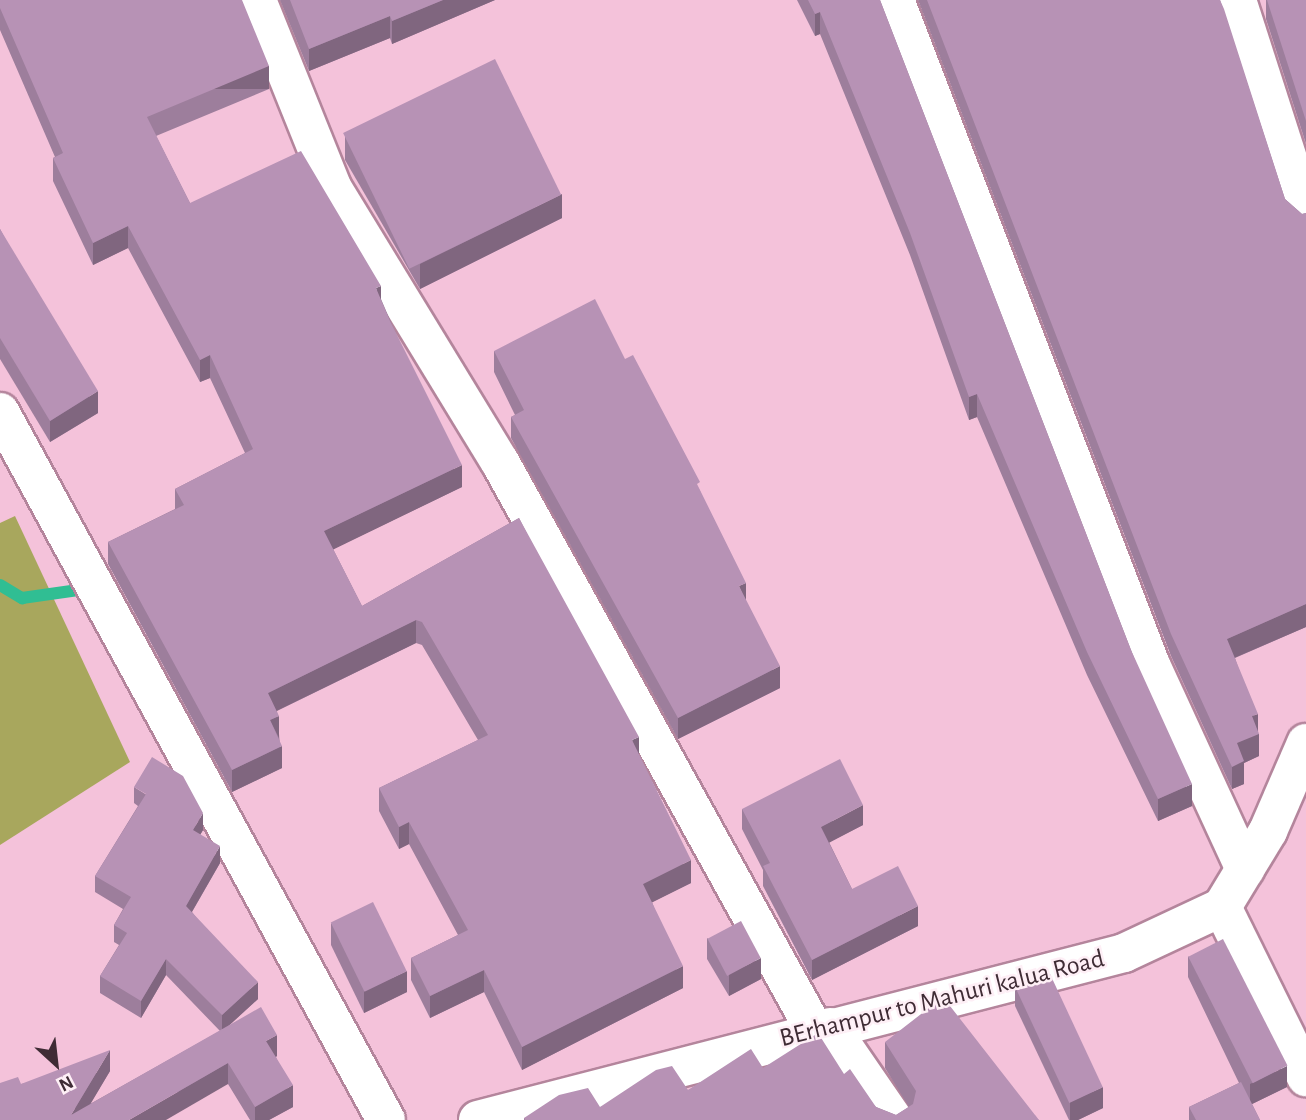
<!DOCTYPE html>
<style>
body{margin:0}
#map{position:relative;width:1306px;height:1120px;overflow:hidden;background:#f4c2da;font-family:"Alegreya Sans",sans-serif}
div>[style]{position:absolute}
.green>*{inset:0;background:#a8a75d}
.stream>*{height:12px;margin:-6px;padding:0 6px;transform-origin:6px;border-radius:6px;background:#30be93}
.roads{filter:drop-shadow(2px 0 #b4859c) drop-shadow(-2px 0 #b4859c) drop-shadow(0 2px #b4859c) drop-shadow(0 -2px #b4859c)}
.street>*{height:38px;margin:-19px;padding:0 19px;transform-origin:19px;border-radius:19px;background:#fff}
.secondary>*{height:38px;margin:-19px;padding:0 19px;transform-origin:19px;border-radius:19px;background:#fff}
.wall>*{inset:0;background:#9d7e9c}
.shaded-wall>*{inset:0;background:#80667f;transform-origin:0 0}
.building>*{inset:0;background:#b792b5;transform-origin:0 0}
span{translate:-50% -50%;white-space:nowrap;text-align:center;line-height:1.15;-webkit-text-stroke:5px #feeff6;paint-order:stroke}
.street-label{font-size:26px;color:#3f2c35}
.north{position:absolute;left:21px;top:1029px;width:70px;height:70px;-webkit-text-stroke:5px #feeff6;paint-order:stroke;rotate:153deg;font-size:19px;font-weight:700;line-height:28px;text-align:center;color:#3f2c35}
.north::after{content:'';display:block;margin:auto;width:24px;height:32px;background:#3f2c35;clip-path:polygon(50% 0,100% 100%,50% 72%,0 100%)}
</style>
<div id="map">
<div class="green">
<div style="clip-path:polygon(15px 516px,130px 762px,0 845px,0 523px)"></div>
</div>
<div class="stream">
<div style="left:0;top:585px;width:26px;rotate:31deg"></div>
<div style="left:22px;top:598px;width:71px;rotate:-8.1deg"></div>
</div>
<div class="roads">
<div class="street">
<div style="left:257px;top:0;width:201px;rotate:68.1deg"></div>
<div style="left:332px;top:187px;width:322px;rotate:58.6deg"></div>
<div style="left:500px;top:462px;width:650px;rotate:61.03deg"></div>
<div style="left:895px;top:0;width:713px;rotate:68.95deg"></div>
<div style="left:1151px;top:665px;width:225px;rotate:65.3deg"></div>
<div style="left:1237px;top:0;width:226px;rotate:72.2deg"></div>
<div style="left:0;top:412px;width:806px;rotate:61.4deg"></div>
<div style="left:1222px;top:907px;width:190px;rotate:63.7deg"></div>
<div style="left:830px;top:1027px;width:113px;rotate:55.5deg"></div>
</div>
<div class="secondary">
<div style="left:478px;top:1120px;width:667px;rotate:-14.49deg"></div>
<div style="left:1124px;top:953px;width:108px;rotate:-25.1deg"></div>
<div style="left:1222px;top:907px;width:89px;rotate:-58.8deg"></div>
<div style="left:1268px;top:831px;width:96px;rotate:-66.6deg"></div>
</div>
</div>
<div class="wall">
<div style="clip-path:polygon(0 0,269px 89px,156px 136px,190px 203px,381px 299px,462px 487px,333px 549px,362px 606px,519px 518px,639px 755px,691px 883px,652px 902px,683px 988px,522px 1070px,484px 992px,430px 1018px,411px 980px,411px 958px,458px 935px,409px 844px,399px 849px,379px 811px,379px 788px,478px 740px,422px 645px,416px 643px,277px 711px,282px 768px,232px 792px,108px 564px,108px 542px,175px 509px,175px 489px,245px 453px,210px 378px,200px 382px,128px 248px,93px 265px,53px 181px,53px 158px,55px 157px,0 30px)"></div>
<div style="clip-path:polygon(280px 0,495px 0,392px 44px,390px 38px,309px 71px)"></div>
<div style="clip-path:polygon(797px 0,880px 0,1131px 650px,1192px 806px,1158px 821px,1087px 675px,977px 417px,969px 420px,910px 255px,820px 34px,815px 36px)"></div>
<div style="clip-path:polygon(918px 0,1220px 0,1285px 199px,1302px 214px,1306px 213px,1306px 627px,1235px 658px,1258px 729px,1259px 756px,1244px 763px,1244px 784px,1232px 789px,1171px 656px)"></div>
<div style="clip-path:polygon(1266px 0,1306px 0,1306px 144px,1266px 19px)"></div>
<div style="clip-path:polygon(345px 136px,562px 218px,420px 289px,345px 160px)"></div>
<div style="clip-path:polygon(0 229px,98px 413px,50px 442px,0 359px)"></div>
<div style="clip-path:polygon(494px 351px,625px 359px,700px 491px,780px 688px,678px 739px,511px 438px,511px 417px,515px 415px,494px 372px)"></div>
<div style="clip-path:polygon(134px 787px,203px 830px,200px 835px,220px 863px,192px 912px,258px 999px,228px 1026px,277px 1056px,276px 1057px,293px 1107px,269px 1120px,250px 1120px,228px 1084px,0 1120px,21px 1084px,110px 1071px,90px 1104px,220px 1031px,166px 975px,141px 1018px,100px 993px,100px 976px,119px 945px,114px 942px,114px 925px,123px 909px,95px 892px,95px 876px,138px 806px,134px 803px)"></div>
<div style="clip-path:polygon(742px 809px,863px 825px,829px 842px,852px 889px,918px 926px,812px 980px,763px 886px,763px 870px,742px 829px)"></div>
<div style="clip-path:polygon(331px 923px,407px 992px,364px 1013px,331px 945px)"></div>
<div style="clip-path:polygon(707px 938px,761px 979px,729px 996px,707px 959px)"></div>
<div style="clip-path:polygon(1188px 956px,1287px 1087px,1252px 1104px,1260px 1120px,1189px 1120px,1189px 1107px,1239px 1083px,1188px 977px)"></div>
<div style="clip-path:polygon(1015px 985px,1103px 1108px,1078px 1120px,1069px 1120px,1015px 1006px)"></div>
<div style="clip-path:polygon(885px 1042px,1039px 1120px,524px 1120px,524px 1118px,600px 1107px,688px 1090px,763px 1068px,844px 1074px,876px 1107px,896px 1115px,909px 1107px,885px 1068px)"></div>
</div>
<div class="shaded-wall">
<div style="clip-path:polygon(443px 0,495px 0,392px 44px,392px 21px)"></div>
<div style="clip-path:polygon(820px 12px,820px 34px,815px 36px,815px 14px)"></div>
<div style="clip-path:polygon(390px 16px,390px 38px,309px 71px,309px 49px)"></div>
<div style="left:269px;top:66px;width:23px;height:132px;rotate:90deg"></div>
<div style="clip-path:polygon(562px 194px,562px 218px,420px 289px,420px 264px)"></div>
<div style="clip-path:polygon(128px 226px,128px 248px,93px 265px,93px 243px)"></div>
<div style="clip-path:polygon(381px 286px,381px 308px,376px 288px)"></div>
<div style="clip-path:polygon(210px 355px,210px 378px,200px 382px,200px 360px)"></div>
<div style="clip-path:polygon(98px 391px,98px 413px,50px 442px,50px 421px)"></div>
<div style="clip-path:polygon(977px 394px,977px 417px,969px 420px,969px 397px)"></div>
<div style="clip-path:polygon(462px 465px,462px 487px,324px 554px,324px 531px)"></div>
<div style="clip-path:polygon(746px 583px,746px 604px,739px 586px)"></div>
<div style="clip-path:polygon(1306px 604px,1306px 627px,1227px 661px,1227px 639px)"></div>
<div style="clip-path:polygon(416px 620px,416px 643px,268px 715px,268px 693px)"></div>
<div style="clip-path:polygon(780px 666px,780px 688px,678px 739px,678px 718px)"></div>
<div style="clip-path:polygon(1258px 714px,1258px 734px,1259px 734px,1259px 756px,1244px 763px,1244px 784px,1232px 789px,1232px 767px,1237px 743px,1252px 716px)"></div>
<div style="clip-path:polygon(279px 716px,279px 738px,270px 720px)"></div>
<div style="clip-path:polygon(639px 737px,639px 759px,632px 740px)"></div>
<div style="clip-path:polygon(282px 746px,282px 768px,232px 792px,232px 770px)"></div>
<div style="clip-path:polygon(1192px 784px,1192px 806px,1158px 821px,1158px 799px)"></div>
<div style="clip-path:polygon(863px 805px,863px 825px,821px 847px,821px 827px)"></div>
<div style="clip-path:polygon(203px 813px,203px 830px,193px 847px,193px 830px)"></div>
<div style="clip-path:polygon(409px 822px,409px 844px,399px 849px,399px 827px)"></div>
<div style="clip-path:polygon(220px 846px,220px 863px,186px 922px,186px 906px)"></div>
<div style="clip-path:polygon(691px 860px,691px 883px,643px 907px,643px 884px)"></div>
<div style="clip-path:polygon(918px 906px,918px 926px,812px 980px,812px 960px)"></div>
<div style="clip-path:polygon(761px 958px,761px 979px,729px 996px,729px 974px)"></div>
<div style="clip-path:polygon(166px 959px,166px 975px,141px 1018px,141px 1001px)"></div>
<div style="clip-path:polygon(683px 966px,683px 988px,522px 1070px,522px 1047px)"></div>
<div style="clip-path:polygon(484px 970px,484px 992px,430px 1018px,430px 996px)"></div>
<div style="clip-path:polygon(407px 971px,407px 992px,364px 1013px,364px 991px)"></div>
<div style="clip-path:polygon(258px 982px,258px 999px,222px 1032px,222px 1015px)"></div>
<div style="clip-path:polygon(277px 1035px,277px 1056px,266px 1062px,266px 1041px)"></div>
<div style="clip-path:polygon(110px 1050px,110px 1071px,81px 1120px,71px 1115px)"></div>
<div style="clip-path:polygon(228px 1063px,228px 1084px,166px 1120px,129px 1120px)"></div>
<div style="clip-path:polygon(1287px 1066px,1287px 1087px,1250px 1105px,1250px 1084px)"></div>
<div style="clip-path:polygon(293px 1085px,293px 1107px,269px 1120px,255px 1120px,255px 1107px)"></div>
<div style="clip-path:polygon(1103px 1087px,1103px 1108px,1078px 1120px,1070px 1120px,1070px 1102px)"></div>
</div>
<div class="building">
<div style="clip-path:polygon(0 0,242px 0,269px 66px,147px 117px,190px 203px,301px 151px,381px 286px,376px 288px,390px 321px,462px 465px,324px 531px,362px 606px,519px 518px,639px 737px,632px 740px,691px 860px,643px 884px,683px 966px,522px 1047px,484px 970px,430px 996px,411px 958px,468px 930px,409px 822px,399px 827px,379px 788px,488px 735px,422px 622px,416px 620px,268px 693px,279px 716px,270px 720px,282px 746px,232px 770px,108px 542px,184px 505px,175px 489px,253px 449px,210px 355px,200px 360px,128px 226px,93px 243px,53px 158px,63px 153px,0 8px)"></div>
<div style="clip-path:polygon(290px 0,443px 0,392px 21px,390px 16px,309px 49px)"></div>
<div style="clip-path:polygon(808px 0,880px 0,1131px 650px,1192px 784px,1158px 799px,1087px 652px,977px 394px,969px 397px,910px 233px,820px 12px,815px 14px)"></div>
<div style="clip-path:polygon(927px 0,1220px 0,1224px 9px,1285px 199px,1302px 214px,1306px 213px,1306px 604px,1227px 639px,1258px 714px,1252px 716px,1259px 734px,1237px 743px,1244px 761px,1232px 767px,1171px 634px)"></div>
<div style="clip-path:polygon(1267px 0,1306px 0,1306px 121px)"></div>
<div style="left:495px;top:59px;width:151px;height:169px;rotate:64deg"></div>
<div style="clip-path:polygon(0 229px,98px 391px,50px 421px,0 338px)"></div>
<div style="clip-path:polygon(595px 299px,625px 359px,633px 355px,700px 482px,697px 484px,746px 583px,739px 586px,780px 666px,678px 718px,511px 417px,524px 410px,494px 351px)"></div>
<div style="clip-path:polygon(152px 757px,183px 776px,203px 813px,193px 830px,220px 846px,186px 906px,258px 982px,222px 1015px,166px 959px,141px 1001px,100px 976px,127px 933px,114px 925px,131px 897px,95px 876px,146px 794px,134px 787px)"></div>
<div style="clip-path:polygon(840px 759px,863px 805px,821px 827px,852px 889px,898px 866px,918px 906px,812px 960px,763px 866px,770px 863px,742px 809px)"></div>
<div style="left:373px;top:902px;width:77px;height:47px;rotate:64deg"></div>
<div style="left:741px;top:921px;width:42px;height:38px;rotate:62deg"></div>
<div style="left:1223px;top:939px;width:142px;height:39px;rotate:63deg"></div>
<div style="left:1050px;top:974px;width:125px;height:37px;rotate:65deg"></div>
<div style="clip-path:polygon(943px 997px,1039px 1120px,525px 1120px,524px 1118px,559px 1095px,588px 1088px,600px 1107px,656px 1070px,672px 1066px,688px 1090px,751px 1049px,763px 1068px,818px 1033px,844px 1074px,850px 1069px,876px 1107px,896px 1115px,913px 1104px,916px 1091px,885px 1042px)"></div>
<div style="clip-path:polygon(261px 1007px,277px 1035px,266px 1041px,293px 1085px,255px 1107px,228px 1063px,129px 1120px,0 1120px,0 1083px,18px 1077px,21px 1084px,110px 1050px,71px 1115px)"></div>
<div style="clip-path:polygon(1241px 1082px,1260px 1120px,1196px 1120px,1189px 1107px)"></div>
</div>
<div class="street-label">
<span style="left:942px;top:999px;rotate:-14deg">BErhampur to Mahuri kalua Road</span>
</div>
<div class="north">N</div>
</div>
